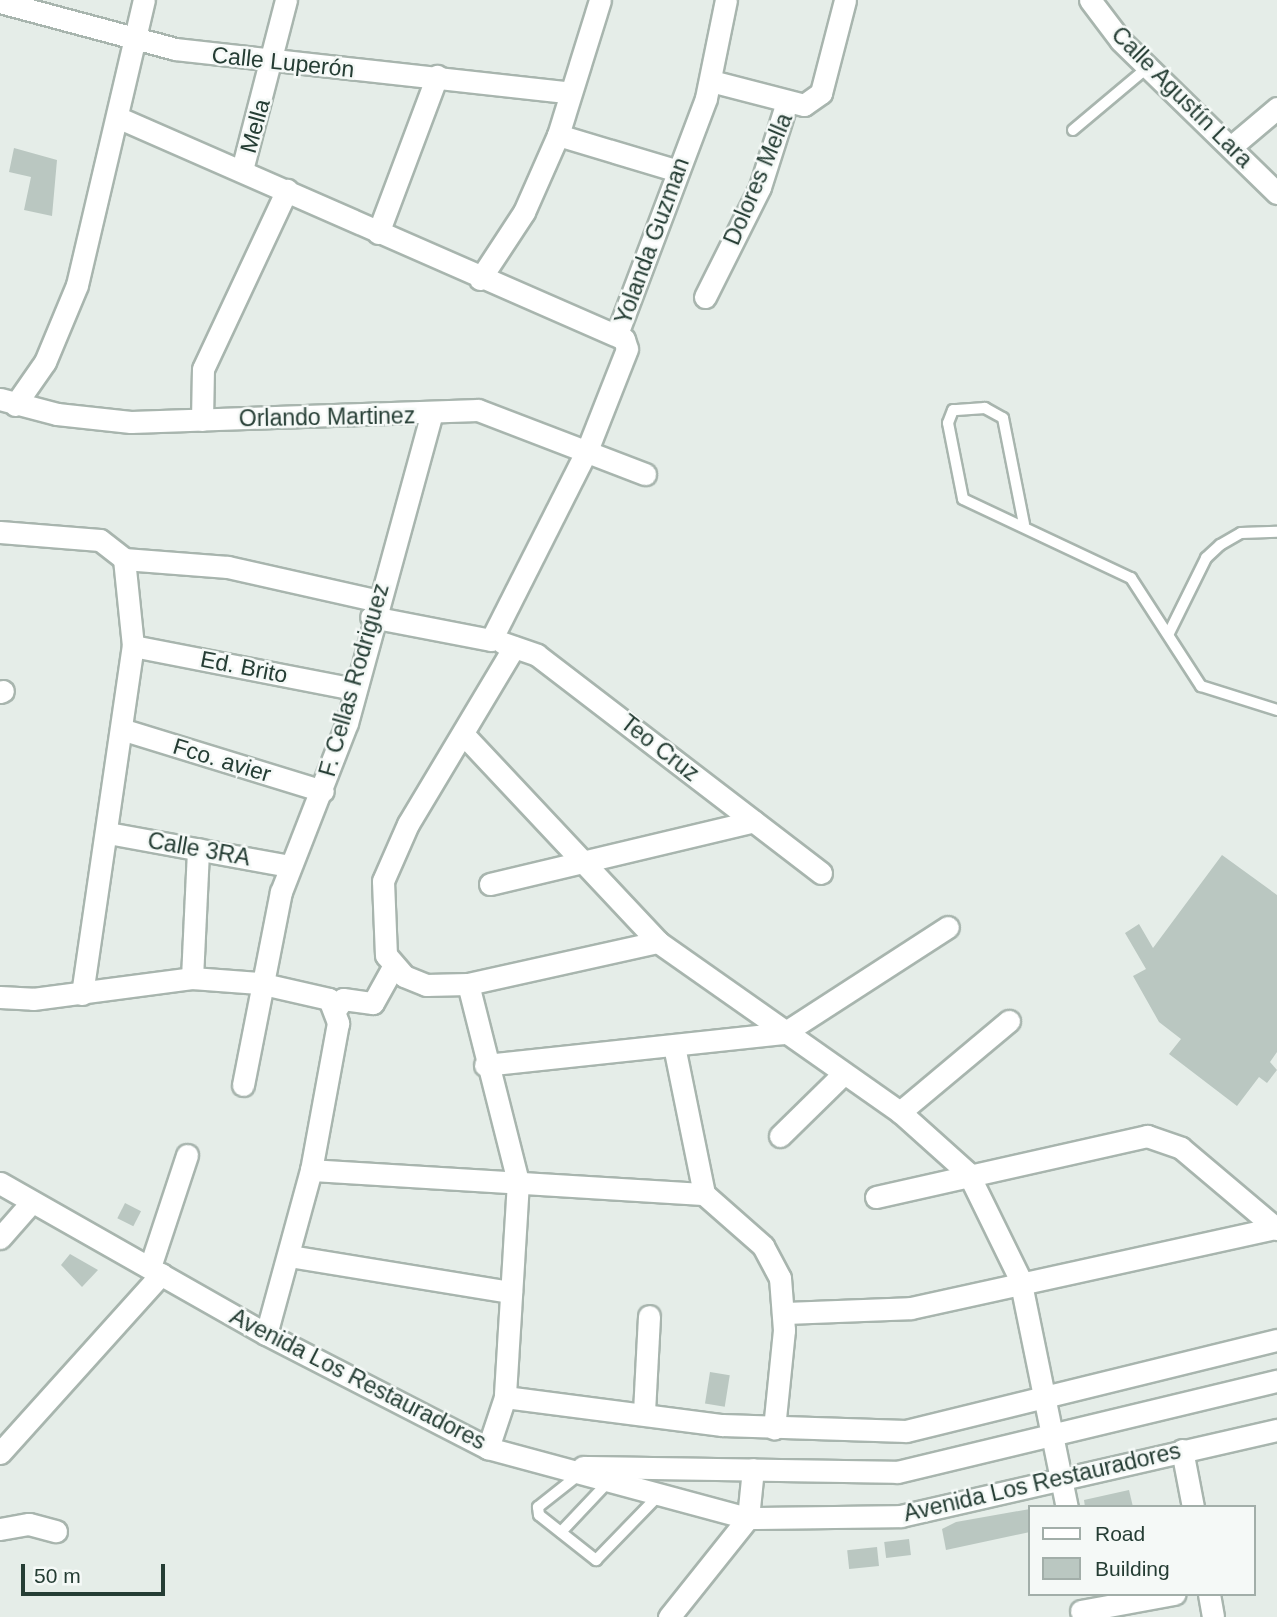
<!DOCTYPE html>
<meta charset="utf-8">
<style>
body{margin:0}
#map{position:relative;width:1277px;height:1617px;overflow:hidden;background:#e5ede8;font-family:Helvetica,sans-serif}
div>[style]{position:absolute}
.building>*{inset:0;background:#bac7c1;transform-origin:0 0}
.roads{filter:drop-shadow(2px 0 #a8b5ae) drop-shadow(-2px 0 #a8b5ae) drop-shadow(0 2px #a8b5ae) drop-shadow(0 -2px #a8b5ae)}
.lane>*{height:10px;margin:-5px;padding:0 5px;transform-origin:5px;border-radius:5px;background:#fff}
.street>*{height:21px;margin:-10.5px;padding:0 10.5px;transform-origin:10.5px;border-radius:10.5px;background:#fff}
.secondary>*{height:21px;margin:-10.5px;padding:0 10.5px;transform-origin:10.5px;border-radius:10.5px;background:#fff}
span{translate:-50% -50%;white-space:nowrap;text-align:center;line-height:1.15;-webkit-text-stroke:5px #f5f9f7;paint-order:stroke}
.street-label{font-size:23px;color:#253d34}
.legend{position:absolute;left:1028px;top:1505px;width:228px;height:91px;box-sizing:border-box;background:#f5f9f7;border:2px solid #a2aea9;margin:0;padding:9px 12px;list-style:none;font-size:21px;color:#253d34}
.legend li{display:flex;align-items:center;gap:14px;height:35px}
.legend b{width:35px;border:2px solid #a2aea9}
.scale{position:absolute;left:21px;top:1564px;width:144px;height:32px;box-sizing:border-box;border:4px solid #253d34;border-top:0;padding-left:9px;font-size:21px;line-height:24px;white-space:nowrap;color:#253d34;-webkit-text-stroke:5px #f5f9f7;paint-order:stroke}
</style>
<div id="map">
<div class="building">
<div style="clip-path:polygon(14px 148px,57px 160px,52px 216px,24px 210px,31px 177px,9px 172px)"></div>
<div style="clip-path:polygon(1222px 855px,1277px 895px,1277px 1052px,1270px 1062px,1277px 1070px,1267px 1083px,1259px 1077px,1237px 1106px,1169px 1054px,1181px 1039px,1159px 1022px,1133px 976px,1146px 969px,1125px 933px,1139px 924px,1153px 948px)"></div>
<div style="left:125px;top:1203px;width:18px;height:17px;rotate:27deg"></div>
<div style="clip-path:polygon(70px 1254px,98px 1270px,82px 1287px,61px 1265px)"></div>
<div style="left:710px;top:1372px;width:20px;height:32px;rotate:9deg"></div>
<div style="clip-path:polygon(1129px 1490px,1133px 1507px,1085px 1507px,1084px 1500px)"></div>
<div style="clip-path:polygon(1030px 1509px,1030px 1532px,946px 1550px,942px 1529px,956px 1522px)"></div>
<div style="left:909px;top:1539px;width:16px;height:25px;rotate:83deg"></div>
<div style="left:877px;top:1547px;width:19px;height:30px;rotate:84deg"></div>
</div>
<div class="roads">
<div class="lane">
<div style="left:1073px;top:130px;width:98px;rotate:-40deg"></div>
<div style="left:1024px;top:524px;width:108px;rotate:-101.2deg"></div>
<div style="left:1003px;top:418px;width:21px;rotate:-151deg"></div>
<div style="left:985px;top:408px;width:32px;rotate:176deg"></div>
<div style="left:953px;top:410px;width:14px;rotate:111deg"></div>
<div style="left:948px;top:423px;width:77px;rotate:78.8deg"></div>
<div style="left:963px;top:499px;width:186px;rotate:25.2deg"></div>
<div style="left:1131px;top:578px;width:129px;rotate:57.1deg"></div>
<div style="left:1201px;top:686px;width:80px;rotate:17.5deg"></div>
<div style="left:1169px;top:633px;width:84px;rotate:-63.7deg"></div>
<div style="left:1206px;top:558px;width:19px;rotate:-43deg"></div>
<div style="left:1220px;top:545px;width:24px;rotate:-30deg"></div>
<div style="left:1241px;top:533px;width:36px;rotate:-2deg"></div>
<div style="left:581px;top:1473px;width:55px;rotate:141.7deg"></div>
<div style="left:538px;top:1507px;width:8px;rotate:83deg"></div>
<div style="left:539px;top:1515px;width:73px;rotate:38.3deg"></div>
<div style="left:596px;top:1560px;width:92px;rotate:-45.9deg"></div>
<div style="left:561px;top:1532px;width:70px;rotate:-46.7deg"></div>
</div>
<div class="street">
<div style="left:1090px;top:0;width:51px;rotate:52.9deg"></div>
<div style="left:1121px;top:41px;width:218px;rotate:44.3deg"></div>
<div style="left:0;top:2px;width:181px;rotate:15deg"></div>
<div style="left:175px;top:49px;width:398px;rotate:6.3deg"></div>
<div style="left:711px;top:81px;width:96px;rotate:14.5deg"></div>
<div style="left:804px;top:105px;width:21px;rotate:-35deg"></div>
<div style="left:821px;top:93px;width:96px;rotate:-75.5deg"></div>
<div style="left:117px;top:117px;width:553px;rotate:23.65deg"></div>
<div style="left:624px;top:339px;width:10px;rotate:73deg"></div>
<div style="left:627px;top:349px;width:106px;rotate:111.5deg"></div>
<div style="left:588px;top:448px;width:215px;rotate:116.8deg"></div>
<div style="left:491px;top:640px;width:122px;rotate:-169.1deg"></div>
<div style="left:558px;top:135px;width:125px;rotate:16.7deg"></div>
<div style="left:1232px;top:146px;width:59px;rotate:-40.2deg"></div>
<div style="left:242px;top:170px;width:176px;rotate:-75.5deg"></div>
<div style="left:378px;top:233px;width:168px;rotate:-69.4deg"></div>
<div style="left:480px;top:279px;width:80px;rotate:-56.7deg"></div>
<div style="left:524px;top:212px;width:84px;rotate:-66.2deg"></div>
<div style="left:558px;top:135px;width:141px;rotate:-72.7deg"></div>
<div style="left:705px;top:297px;width:123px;rotate:-63.4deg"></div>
<div style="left:760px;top:187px;width:86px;rotate:-72.4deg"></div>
<div style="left:617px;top:334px;width:252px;rotate:-69.3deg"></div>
<div style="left:706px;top:98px;width:100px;rotate:-78.5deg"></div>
<div style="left:0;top:399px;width:59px;rotate:14.7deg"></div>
<div style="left:57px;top:414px;width:74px;rotate:6.2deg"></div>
<div style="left:131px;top:422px;width:347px;rotate:-2deg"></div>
<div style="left:478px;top:410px;width:179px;rotate:21deg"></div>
<div style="left:15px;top:405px;width:52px;rotate:-55.1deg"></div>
<div style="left:45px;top:362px;width:83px;rotate:-67.4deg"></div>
<div style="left:77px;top:285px;width:293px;rotate:-76.8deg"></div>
<div style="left:202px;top:420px;width:51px;rotate:-88.9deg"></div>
<div style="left:203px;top:369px;width:198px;rotate:-64.9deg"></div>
<div style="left:0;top:532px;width:100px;rotate:4.6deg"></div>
<div style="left:100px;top:540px;width:31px;rotate:38deg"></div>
<div style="left:124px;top:559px;width:104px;rotate:4.4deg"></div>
<div style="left:228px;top:567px;width:151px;rotate:12.7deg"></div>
<div style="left:503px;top:643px;width:36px;rotate:19deg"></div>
<div style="left:537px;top:655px;width:358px;rotate:37.5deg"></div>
<div style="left:133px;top:646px;width:226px;rotate:11deg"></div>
<div style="left:514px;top:647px;width:206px;rotate:120.9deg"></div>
<div style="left:408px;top:824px;width:62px;rotate:113.7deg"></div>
<div style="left:383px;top:881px;width:74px;rotate:87.7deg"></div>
<div style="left:386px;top:955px;width:28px;rotate:49deg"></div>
<div style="left:404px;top:976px;width:24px;rotate:22deg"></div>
<div style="left:426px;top:985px;width:42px;rotate:-1.4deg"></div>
<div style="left:468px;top:984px;width:195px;rotate:-12.5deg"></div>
<div style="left:0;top:692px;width:3px;rotate:-18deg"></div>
<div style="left:121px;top:729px;width:211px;rotate:17.1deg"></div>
<div style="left:463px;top:734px;width:285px;rotate:46.8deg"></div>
<div style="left:658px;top:942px;width:296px;rotate:35.1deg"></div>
<div style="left:900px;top:1112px;width:91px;rotate:41.9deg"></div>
<div style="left:968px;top:1173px;width:118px;rotate:63.9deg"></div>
<div style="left:1020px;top:1279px;width:233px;rotate:78.4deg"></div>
<div style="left:108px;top:833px;width:185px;rotate:10.3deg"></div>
<div style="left:490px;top:884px;width:271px;rotate:-13.4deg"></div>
<div style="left:192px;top:978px;width:129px;rotate:-87.3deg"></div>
<div style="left:468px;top:984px;width:204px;rotate:75.8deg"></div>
<div style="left:518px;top:1182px;width:215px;rotate:93.5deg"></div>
<div style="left:505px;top:1397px;width:54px;rotate:108.4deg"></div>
<div style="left:82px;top:994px;width:352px;rotate:-81.7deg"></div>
<div style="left:133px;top:646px;width:87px;rotate:-95.9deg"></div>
<div style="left:0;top:997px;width:33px;rotate:3deg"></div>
<div style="left:33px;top:999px;width:160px;rotate:-7.5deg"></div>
<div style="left:192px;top:978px;width:67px;rotate:4.3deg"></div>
<div style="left:259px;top:983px;width:72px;rotate:12.9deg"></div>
<div style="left:329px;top:999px;width:26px;rotate:69deg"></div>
<div style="left:338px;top:1023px;width:149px;rotate:100.4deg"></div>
<div style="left:311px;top:1170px;width:170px;rotate:105.3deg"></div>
<div style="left:336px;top:1009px;width:12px;rotate:-55deg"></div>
<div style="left:343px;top:999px;width:30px;rotate:8deg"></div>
<div style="left:373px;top:1003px;width:41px;rotate:-60.9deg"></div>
<div style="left:674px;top:1046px;width:151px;rotate:78.5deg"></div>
<div style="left:704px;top:1194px;width:79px;rotate:41.4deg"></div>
<div style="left:763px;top:1246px;width:36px;rotate:62deg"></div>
<div style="left:780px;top:1278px;width:52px;rotate:85.6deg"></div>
<div style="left:784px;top:1330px;width:99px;rotate:95.8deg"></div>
<div style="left:485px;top:1065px;width:301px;rotate:-6.1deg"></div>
<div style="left:784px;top:1033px;width:195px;rotate:-32.9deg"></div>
<div style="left:243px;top:1085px;width:197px;rotate:-78.9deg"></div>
<div style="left:281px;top:892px;width:181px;rotate:-68.7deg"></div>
<div style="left:347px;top:723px;width:319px;rotate:-74.7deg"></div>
<div style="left:900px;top:1112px;width:142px;rotate:-39.9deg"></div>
<div style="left:780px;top:1136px;width:87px;rotate:-44.5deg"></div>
<div style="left:311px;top:1170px;width:394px;rotate:3.5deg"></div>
<div style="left:876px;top:1197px;width:278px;rotate:-12.7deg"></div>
<div style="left:1147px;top:1136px;width:36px;rotate:19deg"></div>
<div style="left:1181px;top:1148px;width:126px;rotate:40.2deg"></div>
<div style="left:0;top:1238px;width:44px;rotate:-48.7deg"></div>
<div style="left:290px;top:1256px;width:224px;rotate:9.3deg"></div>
<div style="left:150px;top:1267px;width:118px;rotate:-71.7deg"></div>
<div style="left:783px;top:1313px;width:128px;rotate:-2.2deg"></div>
<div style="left:911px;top:1308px;width:374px;rotate:-12.4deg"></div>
<div style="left:505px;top:1397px;width:219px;rotate:7.4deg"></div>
<div style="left:722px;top:1425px;width:184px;rotate:1.9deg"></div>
<div style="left:906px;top:1431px;width:382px;rotate:-13.8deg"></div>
<div style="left:644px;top:1412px;width:96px;rotate:-87deg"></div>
<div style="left:1182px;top:1450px;width:58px;rotate:79.1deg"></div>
<div style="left:0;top:1453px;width:241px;rotate:-48deg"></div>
<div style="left:0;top:1529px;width:29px;rotate:-10deg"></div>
<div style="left:29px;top:1524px;width:28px;rotate:15deg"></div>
<div style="left:1209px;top:1594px;width:23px;rotate:80deg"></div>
<div style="left:1081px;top:1611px;width:95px;rotate:-10.4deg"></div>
<div style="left:669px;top:1617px;width:127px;rotate:-51.4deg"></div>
<div style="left:748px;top:1518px;width:49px;rotate:-84.2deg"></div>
</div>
<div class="secondary">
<div style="left:0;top:1183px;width:306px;rotate:29.6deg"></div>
<div style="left:266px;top:1334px;width:250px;rotate:27.2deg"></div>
<div style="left:488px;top:1448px;width:269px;rotate:15.1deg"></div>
<div style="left:748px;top:1518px;width:153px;rotate:-0.7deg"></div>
<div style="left:901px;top:1516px;width:386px;rotate:-12.9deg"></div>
<div style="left:583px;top:1467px;width:314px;rotate:0.9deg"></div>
<div style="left:897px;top:1472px;width:391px;rotate:-13.5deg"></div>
</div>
</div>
<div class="street-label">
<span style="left:283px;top:62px;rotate:6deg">Calle Luperón</span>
<span style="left:1182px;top:97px;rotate:45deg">Calle Agustín Lara</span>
<span style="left:255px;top:126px;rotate:-74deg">Mella</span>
<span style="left:758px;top:179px;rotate:-67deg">Dolores Mella</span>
<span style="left:652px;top:241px;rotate:-70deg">Yolanda Guzman</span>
<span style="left:327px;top:417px;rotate:-1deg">Orlando Martinez</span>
<span style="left:244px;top:667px;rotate:11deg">Ed. Brito</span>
<span style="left:354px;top:680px;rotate:-74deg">F. Cellas Rodriguez</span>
<span style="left:660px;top:748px;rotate:38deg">Teo Cruz</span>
<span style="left:222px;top:760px;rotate:17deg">Fco. avier</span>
<span style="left:199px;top:849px;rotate:10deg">Calle 3RA</span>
<span style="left:358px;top:1379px;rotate:27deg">Avenida Los Restauradores</span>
<span style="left:1042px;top:1482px;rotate:-13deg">Avenida Los Restauradores</span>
</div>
<ul class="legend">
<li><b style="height:9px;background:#fff"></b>Road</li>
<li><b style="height:19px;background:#bac7c1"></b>Building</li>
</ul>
<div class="scale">50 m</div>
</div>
